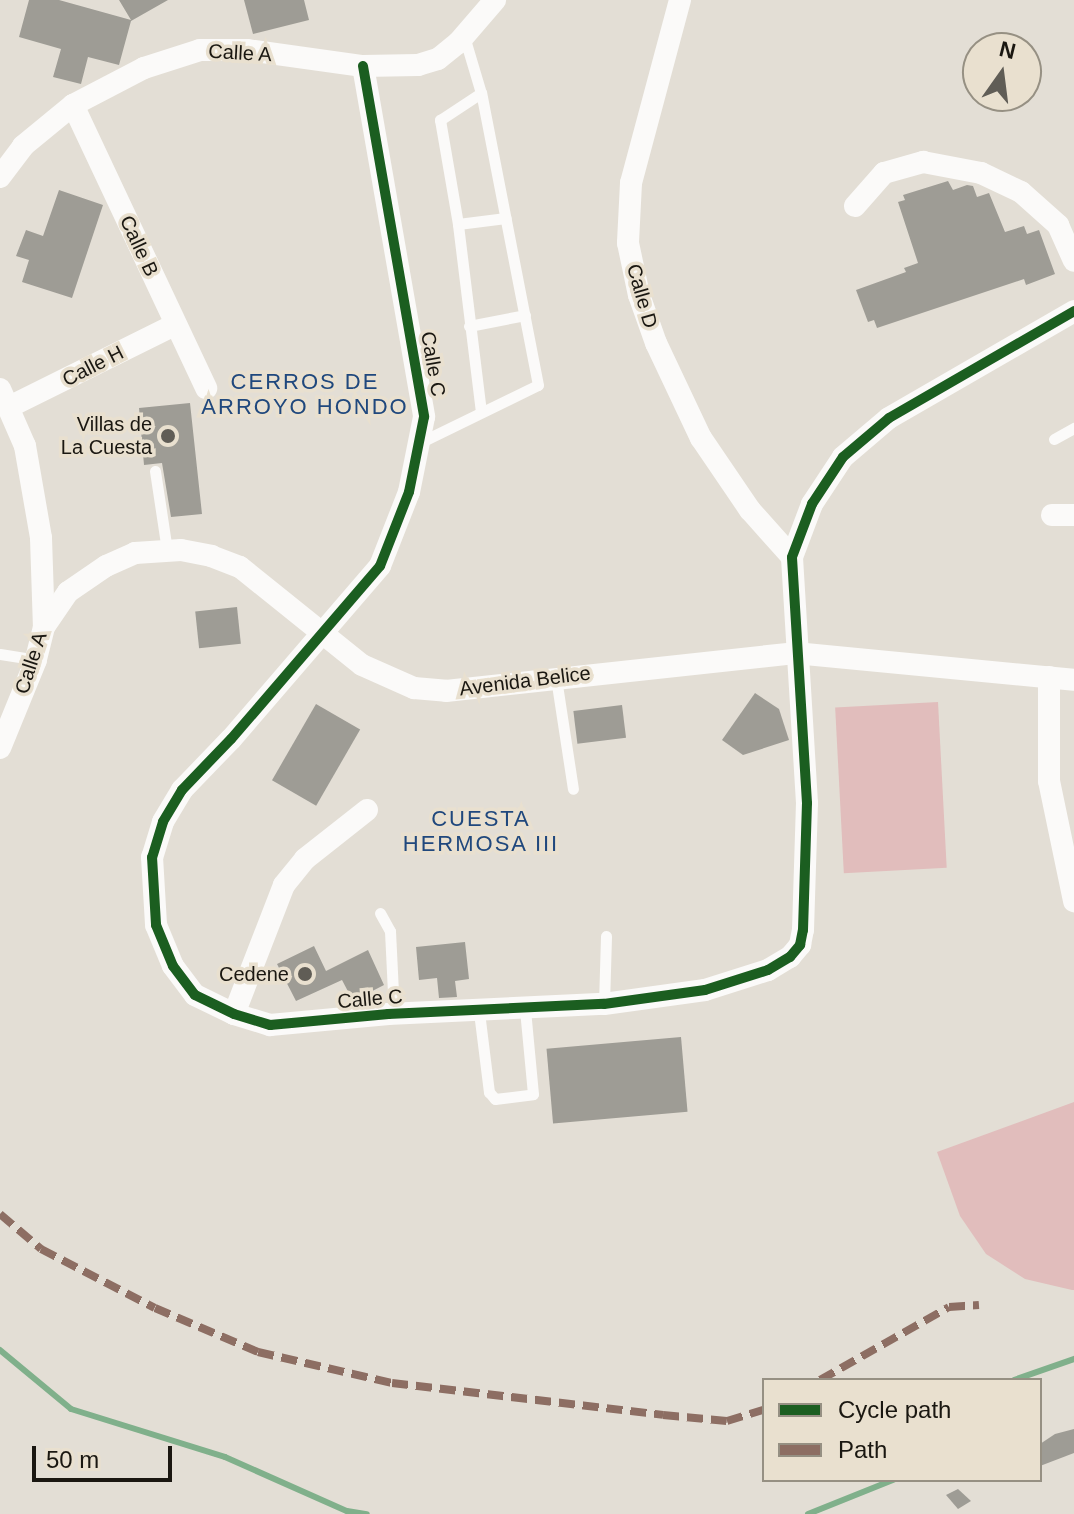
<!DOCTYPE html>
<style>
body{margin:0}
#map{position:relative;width:1074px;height:1514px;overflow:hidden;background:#e3ded5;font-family:Arial,sans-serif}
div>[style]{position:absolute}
.green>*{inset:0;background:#e1bdbc;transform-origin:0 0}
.stream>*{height:6px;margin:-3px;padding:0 3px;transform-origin:3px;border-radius:3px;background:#80b08b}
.building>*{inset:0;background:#9e9c95;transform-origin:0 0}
.lane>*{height:11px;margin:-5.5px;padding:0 5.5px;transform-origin:5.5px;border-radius:5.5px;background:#fbfaf9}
.street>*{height:22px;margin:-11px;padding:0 11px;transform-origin:11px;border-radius:11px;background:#fbfaf9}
.quiet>*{height:8px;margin-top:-4px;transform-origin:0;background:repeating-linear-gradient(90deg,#8d6e63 0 16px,transparent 0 24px)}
.cycleway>*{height:10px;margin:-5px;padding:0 5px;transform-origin:5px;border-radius:5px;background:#1b5e20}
.dots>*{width:22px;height:22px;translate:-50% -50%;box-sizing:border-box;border:4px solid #e9e0cf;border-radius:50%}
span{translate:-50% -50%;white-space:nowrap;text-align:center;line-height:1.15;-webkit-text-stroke:7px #e9e0cf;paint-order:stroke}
.street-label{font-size:20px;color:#1a1711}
.poi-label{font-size:20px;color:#1a1711}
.right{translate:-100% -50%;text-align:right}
.neighbourhood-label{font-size:22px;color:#20487d;letter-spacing:2px}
.legend{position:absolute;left:762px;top:1378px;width:280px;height:104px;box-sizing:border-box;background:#e9e0cf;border:2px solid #969083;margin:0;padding:10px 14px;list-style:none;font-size:24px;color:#1a1711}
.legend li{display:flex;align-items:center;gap:16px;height:40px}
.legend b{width:40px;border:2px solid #969083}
.north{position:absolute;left:962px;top:32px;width:80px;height:80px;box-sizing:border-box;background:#e9e0cf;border:2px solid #969083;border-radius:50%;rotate:14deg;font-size:22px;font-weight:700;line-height:32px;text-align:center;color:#1a1711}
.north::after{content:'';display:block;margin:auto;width:28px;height:36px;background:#605d56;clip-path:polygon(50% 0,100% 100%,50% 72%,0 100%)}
.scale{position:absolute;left:32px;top:1446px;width:140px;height:36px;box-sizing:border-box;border:4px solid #1a1711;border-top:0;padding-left:10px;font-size:24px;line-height:28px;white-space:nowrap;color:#1a1711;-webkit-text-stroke:6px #e9e0cf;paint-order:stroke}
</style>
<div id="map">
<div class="green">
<div style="left:938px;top:702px;width:166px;height:103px;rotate:87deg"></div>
<div style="clip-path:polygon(1074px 1102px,1074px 1290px,1072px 1290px,1025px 1279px,986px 1254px,960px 1216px,937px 1152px)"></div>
</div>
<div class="stream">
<div style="left:0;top:1350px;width:92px;rotate:39.7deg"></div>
<div style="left:71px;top:1409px;width:161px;rotate:17.3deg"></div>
<div style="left:225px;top:1457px;width:133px;rotate:23.9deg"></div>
<div style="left:347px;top:1511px;width:20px;rotate:9deg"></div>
<div style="left:1014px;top:1380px;width:64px;rotate:-19.3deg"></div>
<div style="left:808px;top:1514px;width:92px;rotate:-21.8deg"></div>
</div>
<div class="building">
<div style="clip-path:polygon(29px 0,59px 0,131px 20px,119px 0,168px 0,131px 21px,119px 65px,88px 57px,81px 84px,53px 77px,61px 49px,19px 37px)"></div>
<div style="clip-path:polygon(244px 0,304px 0,309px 20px,253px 34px)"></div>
<div style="clip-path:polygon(948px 181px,953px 190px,967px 185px,973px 186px,977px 197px,989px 193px,1005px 232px,1024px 226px,1027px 234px,1039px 230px,1055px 274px,1026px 285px,1024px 279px,877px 328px,874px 320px,868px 322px,856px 290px,906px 272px,904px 268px,918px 263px,898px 202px,905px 200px,903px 195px)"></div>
<div style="clip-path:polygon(59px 190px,103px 205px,72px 298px,22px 282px,29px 260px,16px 256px,26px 230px,43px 236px)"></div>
<div style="clip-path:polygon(190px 403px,202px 514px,171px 517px,162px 463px,144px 465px,139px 408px)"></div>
<div style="left:237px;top:607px;width:37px;height:42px;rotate:84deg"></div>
<div style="clip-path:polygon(755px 693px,779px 709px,789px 740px,743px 755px,722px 740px)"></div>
<div style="left:316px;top:704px;width:51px;height:88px;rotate:30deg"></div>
<div style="left:622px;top:705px;width:33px;height:49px;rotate:83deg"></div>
<div style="clip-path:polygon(465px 942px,469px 979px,455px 981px,457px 997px,439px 998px,437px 978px,419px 980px,416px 947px)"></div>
<div style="clip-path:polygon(314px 946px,326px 971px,368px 950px,384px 985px,353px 1001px,342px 980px,296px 1001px,277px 964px)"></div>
<div style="left:681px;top:1037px;width:75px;height:135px;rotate:85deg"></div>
<div style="clip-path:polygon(1074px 1429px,1074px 1453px,1040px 1466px,1040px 1444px,1055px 1434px)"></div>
<div style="clip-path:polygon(958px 1489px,971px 1501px,958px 1509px,946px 1495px)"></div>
</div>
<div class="lane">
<div style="left:458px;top:224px;width:48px;rotate:-7.1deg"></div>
<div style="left:469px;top:326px;width:57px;rotate:-11.1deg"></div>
<div style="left:481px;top:412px;width:189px;rotate:-97deg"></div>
<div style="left:458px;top:224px;width:106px;rotate:-99.8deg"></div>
<div style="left:440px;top:120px;width:49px;rotate:-33.4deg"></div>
<div style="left:1054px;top:439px;width:23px;rotate:-29deg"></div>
<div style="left:419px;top:443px;width:132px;rotate:-26deg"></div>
<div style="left:538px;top:385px;width:298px;rotate:-101deg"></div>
<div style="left:481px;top:93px;width:59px;rotate:-106.6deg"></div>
<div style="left:155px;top:471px;width:80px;rotate:81.4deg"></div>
<div style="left:0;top:654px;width:36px;rotate:9deg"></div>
<div style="left:556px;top:678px;width:112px;rotate:81.3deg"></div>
<div style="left:380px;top:913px;width:21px;rotate:61deg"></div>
<div style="left:390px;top:931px;width:83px;rotate:87.2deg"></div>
<div style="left:604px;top:1004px;width:68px;rotate:-88.3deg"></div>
<div style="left:479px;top:1012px;width:81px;rotate:82.9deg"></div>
<div style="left:489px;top:1092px;width:9px;rotate:49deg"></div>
<div style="left:495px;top:1099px;width:38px;rotate:-7deg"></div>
<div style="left:533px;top:1094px;width:85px;rotate:-95.4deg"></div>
</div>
<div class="street">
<div style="left:680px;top:0;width:189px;rotate:105deg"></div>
<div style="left:631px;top:183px;width:60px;rotate:92.9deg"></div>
<div style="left:628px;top:243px;width:53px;rotate:78.1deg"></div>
<div style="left:639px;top:295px;width:51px;rotate:70.5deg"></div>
<div style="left:656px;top:343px;width:105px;rotate:64.7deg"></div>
<div style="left:701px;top:438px;width:87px;rotate:55.8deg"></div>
<div style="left:750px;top:510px;width:63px;rotate:48.2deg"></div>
<div style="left:363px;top:66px;width:356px;rotate:80.1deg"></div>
<div style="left:424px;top:417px;width:76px;rotate:101.3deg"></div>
<div style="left:409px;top:492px;width:79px;rotate:111.4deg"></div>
<div style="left:380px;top:566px;width:228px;rotate:130.7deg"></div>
<div style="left:231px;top:739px;width:71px;rotate:133.9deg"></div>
<div style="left:182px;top:790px;width:37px;rotate:121deg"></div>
<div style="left:163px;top:822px;width:37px;rotate:107deg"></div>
<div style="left:152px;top:857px;width:68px;rotate:86.6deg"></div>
<div style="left:156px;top:925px;width:44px;rotate:67.5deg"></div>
<div style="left:173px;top:966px;width:36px;rotate:53deg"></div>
<div style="left:195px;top:995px;width:43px;rotate:26deg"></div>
<div style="left:234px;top:1014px;width:38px;rotate:17deg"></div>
<div style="left:270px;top:1025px;width:119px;rotate:-5.3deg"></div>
<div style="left:388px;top:1014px;width:216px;rotate:-2.7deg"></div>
<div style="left:604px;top:1004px;width:102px;rotate:-7.9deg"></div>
<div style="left:705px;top:990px;width:66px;rotate:-17.6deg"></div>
<div style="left:768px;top:970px;width:26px;rotate:-31deg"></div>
<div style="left:790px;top:957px;width:16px;rotate:-50deg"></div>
<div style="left:800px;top:945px;width:15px;rotate:-79deg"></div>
<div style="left:803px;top:930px;width:127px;rotate:-88.2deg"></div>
<div style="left:807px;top:803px;width:246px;rotate:-93.5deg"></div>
<div style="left:792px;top:557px;width:57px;rotate:-69.3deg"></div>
<div style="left:812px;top:504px;width:56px;rotate:-56.6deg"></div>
<div style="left:843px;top:457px;width:60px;rotate:-40.3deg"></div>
<div style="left:889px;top:418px;width:214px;rotate:-30deg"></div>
<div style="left:73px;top:105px;width:313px;rotate:64.8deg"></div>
<div style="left:0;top:177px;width:39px;rotate:-53deg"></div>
<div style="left:23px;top:146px;width:65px;rotate:-39.4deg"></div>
<div style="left:73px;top:105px;width:80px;rotate:-27.5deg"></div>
<div style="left:144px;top:68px;width:59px;rotate:-17.8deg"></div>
<div style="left:200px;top:50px;width:47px"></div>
<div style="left:247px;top:50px;width:117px;rotate:7.9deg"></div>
<div style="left:363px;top:66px;width:55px;rotate:-1deg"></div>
<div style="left:418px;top:65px;width:21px;rotate:-17deg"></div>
<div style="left:438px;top:59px;width:26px;rotate:-39deg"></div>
<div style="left:458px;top:43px;width:57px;rotate:-49.3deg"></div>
<div style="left:855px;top:206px;width:44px;rotate:-48.7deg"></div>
<div style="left:884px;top:173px;width:41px;rotate:-15.8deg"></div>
<div style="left:923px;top:162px;width:59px;rotate:10.7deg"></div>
<div style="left:981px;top:173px;width:44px;rotate:25.4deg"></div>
<div style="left:1021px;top:192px;width:50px;rotate:41.7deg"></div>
<div style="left:1058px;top:225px;width:39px;rotate:66deg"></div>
<div style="left:0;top:389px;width:62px;rotate:66.3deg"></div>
<div style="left:25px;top:446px;width:93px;rotate:80.1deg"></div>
<div style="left:41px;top:538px;width:89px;rotate:88.1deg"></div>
<div style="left:44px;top:627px;width:34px;rotate:104deg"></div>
<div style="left:36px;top:660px;width:95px;rotate:112.2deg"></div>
<div style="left:9px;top:407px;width:186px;rotate:-26.4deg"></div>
<div style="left:1052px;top:515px;width:22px"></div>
<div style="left:44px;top:627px;width:42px;rotate:-55.6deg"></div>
<div style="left:68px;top:592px;width:46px;rotate:-34.4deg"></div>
<div style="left:106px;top:566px;width:32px;rotate:-24deg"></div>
<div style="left:135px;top:553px;width:46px;rotate:-3.7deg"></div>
<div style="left:181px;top:550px;width:31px;rotate:11deg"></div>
<div style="left:211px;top:556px;width:31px;rotate:21deg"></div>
<div style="left:240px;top:567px;width:156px;rotate:38.8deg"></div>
<div style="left:362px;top:665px;width:57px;rotate:23.9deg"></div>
<div style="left:414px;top:688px;width:32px;rotate:5deg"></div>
<div style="left:446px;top:691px;width:351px;rotate:-6.2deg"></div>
<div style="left:795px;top:653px;width:280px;rotate:5.5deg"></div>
<div style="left:1049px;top:677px;width:104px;rotate:90deg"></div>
<div style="left:1049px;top:781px;width:123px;rotate:78.2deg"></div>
<div style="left:234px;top:1014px;width:138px;rotate:-68.8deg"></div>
<div style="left:284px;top:885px;width:33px;rotate:-51deg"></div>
<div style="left:305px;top:859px;width:79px;rotate:-38.3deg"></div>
</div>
<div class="quiet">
<div style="left:0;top:1214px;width:54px;rotate:40.5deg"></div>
<div style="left:41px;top:1249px;width:128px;rotate:27.4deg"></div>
<div style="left:155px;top:1308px;width:112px;rotate:23.1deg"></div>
<div style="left:258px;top:1352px;width:138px;rotate:13deg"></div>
<div style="left:392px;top:1383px;width:273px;rotate:6.7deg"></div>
<div style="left:663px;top:1415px;width:64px;rotate:5.4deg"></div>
<div style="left:727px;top:1421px;width:39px;rotate:-17deg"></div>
<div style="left:820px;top:1380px;width:148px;rotate:-29.5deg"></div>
<div style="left:949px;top:1307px;width:30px;rotate:-4deg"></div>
</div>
<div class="cycleway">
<div style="left:363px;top:66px;width:356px;rotate:80.1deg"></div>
<div style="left:424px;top:417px;width:76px;rotate:101.3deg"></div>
<div style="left:409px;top:492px;width:79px;rotate:111.4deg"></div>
<div style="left:380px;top:566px;width:228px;rotate:130.7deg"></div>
<div style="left:231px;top:739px;width:71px;rotate:133.9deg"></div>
<div style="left:182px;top:790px;width:37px;rotate:121deg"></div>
<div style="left:163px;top:822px;width:37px;rotate:107deg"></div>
<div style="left:152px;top:857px;width:68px;rotate:86.6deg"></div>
<div style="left:156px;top:925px;width:44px;rotate:67.5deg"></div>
<div style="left:173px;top:966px;width:36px;rotate:53deg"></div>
<div style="left:195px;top:995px;width:43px;rotate:26deg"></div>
<div style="left:234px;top:1014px;width:38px;rotate:17deg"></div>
<div style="left:270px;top:1025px;width:119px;rotate:-5.3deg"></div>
<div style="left:388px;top:1014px;width:216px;rotate:-2.7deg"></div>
<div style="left:604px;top:1004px;width:102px;rotate:-7.9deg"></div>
<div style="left:705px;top:990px;width:66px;rotate:-17.6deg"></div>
<div style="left:768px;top:970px;width:26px;rotate:-31deg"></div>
<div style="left:790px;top:957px;width:16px;rotate:-50deg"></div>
<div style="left:800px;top:945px;width:15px;rotate:-79deg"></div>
<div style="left:803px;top:930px;width:127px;rotate:-88.2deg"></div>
<div style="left:807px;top:803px;width:246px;rotate:-93.5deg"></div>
<div style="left:792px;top:557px;width:57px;rotate:-69.3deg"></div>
<div style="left:812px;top:504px;width:56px;rotate:-56.6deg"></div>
<div style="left:843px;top:457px;width:60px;rotate:-40.3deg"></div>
<div style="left:889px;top:418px;width:214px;rotate:-30deg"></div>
</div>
<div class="dots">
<div style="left:168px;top:436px;background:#605d56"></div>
<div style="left:305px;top:974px;background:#605d56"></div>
</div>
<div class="street-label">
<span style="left:240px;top:53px;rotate:3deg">Calle A</span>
<span style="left:139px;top:246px;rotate:65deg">Calle B</span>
<span style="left:642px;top:296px;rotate:74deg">Calle D</span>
<span style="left:433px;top:364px;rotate:80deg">Calle C</span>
<span style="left:93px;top:366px;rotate:-27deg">Calle H</span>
<span style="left:31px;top:663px;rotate:-72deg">Calle A</span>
<span style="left:525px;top:681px;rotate:-7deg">Avenida Belice</span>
<span style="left:370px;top:999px;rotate:-5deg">Calle C</span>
</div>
<div class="poi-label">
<span class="right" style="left:152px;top:436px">Villas de<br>La Cuesta</span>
<span class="right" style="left:289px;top:974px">Cedene</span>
</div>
<div class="neighbourhood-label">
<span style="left:305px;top:394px">CERROS DE<br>ARROYO HONDO</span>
<span style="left:481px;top:831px">CUESTA<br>HERMOSA III</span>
</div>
<ul class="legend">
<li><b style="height:10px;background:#1b5e20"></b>Cycle path</li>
<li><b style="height:10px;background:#8d6e63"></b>Path</li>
</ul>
<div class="north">N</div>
<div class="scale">50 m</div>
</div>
